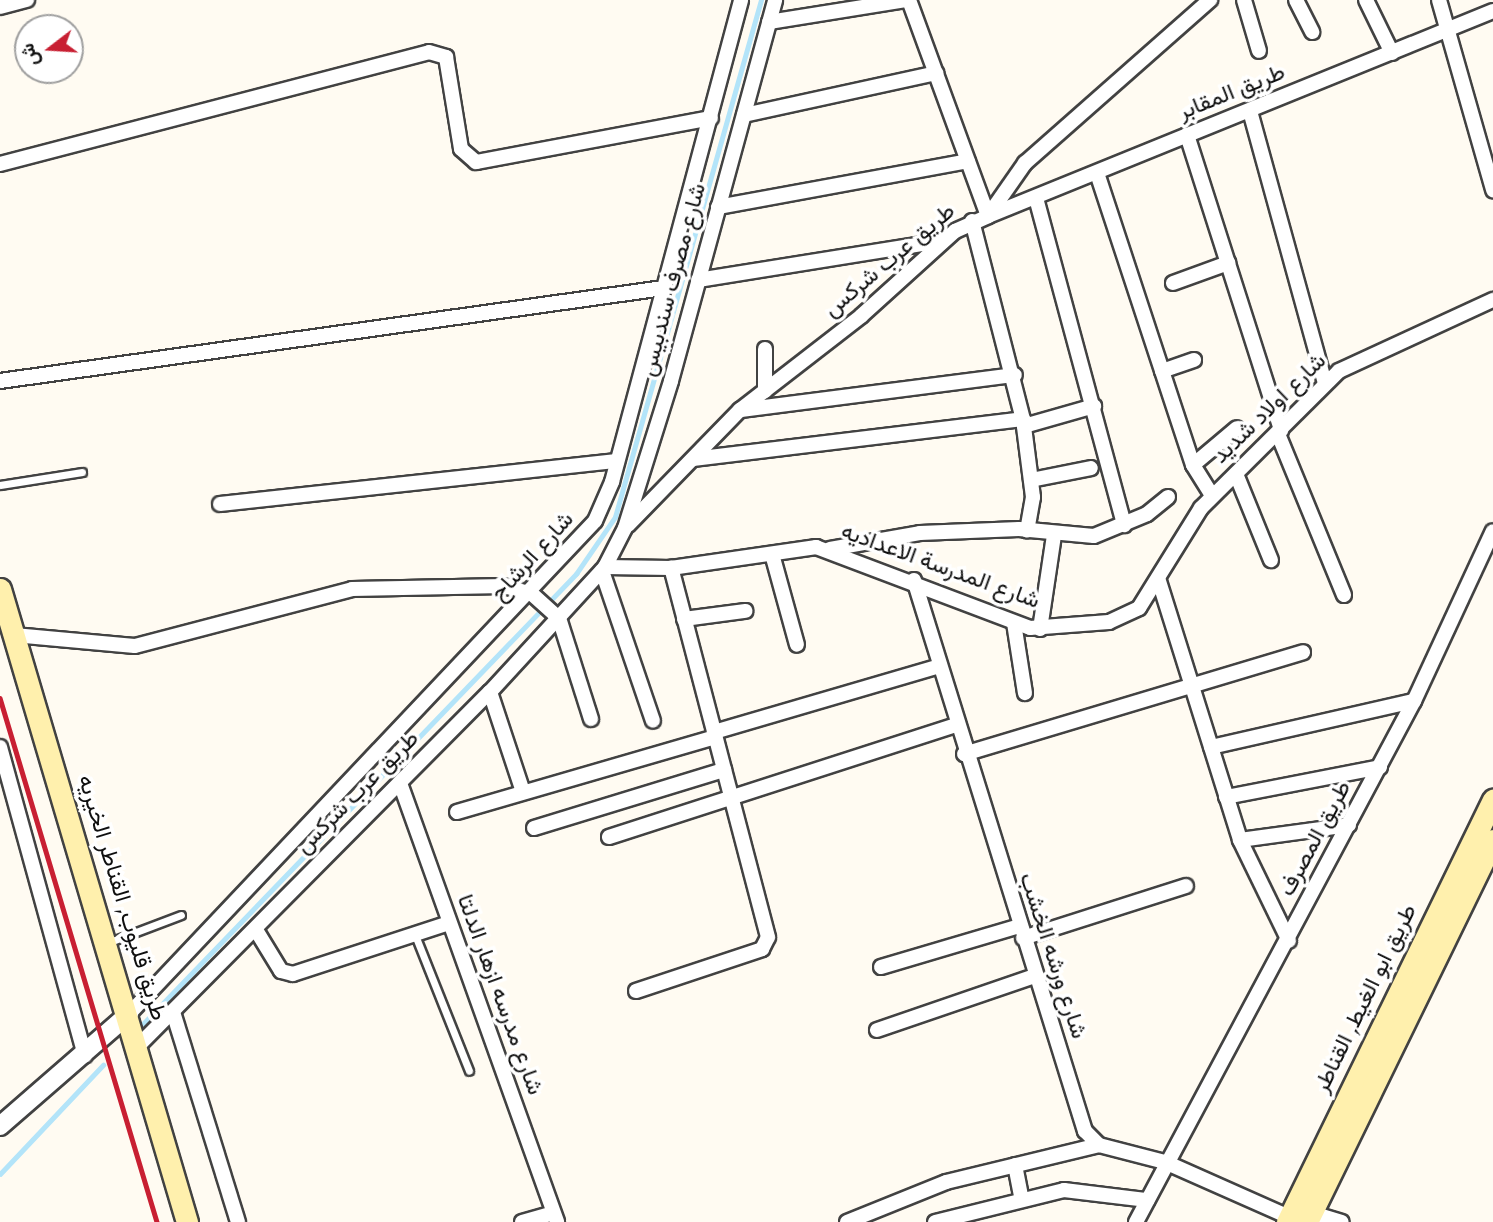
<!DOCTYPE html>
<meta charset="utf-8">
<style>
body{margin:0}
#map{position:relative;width:1493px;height:1222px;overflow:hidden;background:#fffbf2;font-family:Spectral,Vazirmatn,serif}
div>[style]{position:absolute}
.stream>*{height:4.5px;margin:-2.25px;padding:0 2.25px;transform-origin:2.25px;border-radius:2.25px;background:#b3e4f9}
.roads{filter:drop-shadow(2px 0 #424242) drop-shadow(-2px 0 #424242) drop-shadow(0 2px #424242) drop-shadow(0 -2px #424242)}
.service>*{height:7px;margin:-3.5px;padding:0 3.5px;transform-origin:3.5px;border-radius:3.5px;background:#fff}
.minor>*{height:14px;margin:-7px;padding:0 7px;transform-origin:7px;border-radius:7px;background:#fff}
.tertiary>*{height:18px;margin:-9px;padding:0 9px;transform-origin:9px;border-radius:9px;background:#fff}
.secondary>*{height:21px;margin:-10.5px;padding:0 10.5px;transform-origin:10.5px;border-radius:10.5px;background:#fff0ad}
.rail>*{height:4.5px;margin:-2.25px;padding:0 2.25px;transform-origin:2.25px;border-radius:2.25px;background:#c81f32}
span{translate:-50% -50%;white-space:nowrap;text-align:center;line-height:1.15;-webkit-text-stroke:7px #fff;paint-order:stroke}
.street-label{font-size:23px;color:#0f0f0f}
.north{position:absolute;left:14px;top:14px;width:70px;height:70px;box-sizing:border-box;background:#fff;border:2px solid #9f9f9f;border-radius:50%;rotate:253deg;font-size:19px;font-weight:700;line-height:28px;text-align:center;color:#0f0f0f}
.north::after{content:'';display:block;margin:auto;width:24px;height:32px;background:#c81f32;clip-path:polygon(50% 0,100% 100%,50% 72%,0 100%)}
</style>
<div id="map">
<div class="stream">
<div style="left:138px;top:1029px;width:632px;rotate:-46.09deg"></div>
<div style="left:576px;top:574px;width:69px;rotate:-55.6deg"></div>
<div style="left:615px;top:517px;width:537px;rotate:-74.23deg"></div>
<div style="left:0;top:1174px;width:150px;rotate:-46.6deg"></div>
</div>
<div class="roads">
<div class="service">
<div style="left:0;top:485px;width:83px;rotate:-9deg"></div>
<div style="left:415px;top:935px;width:146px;rotate:68.3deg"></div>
<div style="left:107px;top:943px;width:79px;rotate:-20.7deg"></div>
</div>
<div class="minor">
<div style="left:909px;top:0;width:230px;rotate:69.9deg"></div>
<div style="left:988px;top:216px;width:545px;rotate:-22.09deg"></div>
<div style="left:1244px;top:0;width:53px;rotate:73.6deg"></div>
<div style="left:1296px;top:0;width:36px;rotate:63deg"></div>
<div style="left:1366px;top:0;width:59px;rotate:63.9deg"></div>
<div style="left:1439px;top:0;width:198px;rotate:74.1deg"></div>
<div style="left:0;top:7px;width:28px;rotate:-15deg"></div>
<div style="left:769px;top:22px;width:140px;rotate:-9.1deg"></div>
<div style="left:1250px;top:111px;width:283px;rotate:74.6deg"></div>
<div style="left:744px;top:115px;width:197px;rotate:-12.3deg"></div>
<div style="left:1187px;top:135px;width:310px;rotate:72.3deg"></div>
<div style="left:0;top:164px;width:443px;rotate:-14.6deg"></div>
<div style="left:429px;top:52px;width:18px;rotate:16deg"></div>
<div style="left:446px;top:57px;width:93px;rotate:80.7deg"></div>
<div style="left:461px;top:149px;width:20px;rotate:41deg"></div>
<div style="left:476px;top:162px;width:239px;rotate:-10.6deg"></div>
<div style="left:1097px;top:173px;width:307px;rotate:71.8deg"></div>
<div style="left:1193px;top:465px;width:36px;rotate:58deg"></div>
<div style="left:1036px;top:198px;width:339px;rotate:74.9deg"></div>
<div style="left:718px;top:207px;width:254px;rotate:-10.4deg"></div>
<div style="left:972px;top:221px;width:204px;rotate:75.6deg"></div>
<div style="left:1023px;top:419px;width:79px;rotate:82.7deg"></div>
<div style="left:1033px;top:497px;width:34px;rotate:100deg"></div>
<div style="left:698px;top:280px;width:247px;rotate:-9.1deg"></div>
<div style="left:1173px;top:283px;width:59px;rotate:-20deg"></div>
<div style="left:765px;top:349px;width:42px;rotate:90deg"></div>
<div style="left:1162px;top:371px;width:34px;rotate:-19deg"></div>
<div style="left:0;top:381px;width:669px;rotate:-7.98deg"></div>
<div style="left:741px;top:410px;width:276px;rotate:-7.3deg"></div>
<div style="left:1024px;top:426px;width:73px;rotate:-15.9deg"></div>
<div style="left:1278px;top:434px;width:174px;rotate:67.7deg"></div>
<div style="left:693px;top:459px;width:332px;rotate:-6.9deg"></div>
<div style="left:1193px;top:465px;width:57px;rotate:-40.1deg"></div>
<div style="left:1236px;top:474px;width:93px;rotate:67.9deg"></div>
<div style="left:1031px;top:480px;width:61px;rotate:-11.3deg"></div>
<div style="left:220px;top:504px;width:399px;rotate:-6.2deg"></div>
<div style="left:628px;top:525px;width:161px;rotate:-45.8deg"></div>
<div style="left:740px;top:410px;width:153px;rotate:-37.8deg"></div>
<div style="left:861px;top:316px;width:127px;rotate:-42.1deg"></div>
<div style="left:955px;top:231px;width:36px;rotate:-24deg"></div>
<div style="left:988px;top:216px;width:65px;rotate:-55.1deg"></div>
<div style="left:1025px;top:163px;width:247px;rotate:-41.4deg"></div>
<div style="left:830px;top:549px;width:91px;rotate:-10.1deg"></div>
<div style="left:920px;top:533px;width:99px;rotate:-2.3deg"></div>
<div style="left:1019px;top:529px;width:75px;rotate:5.3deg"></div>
<div style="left:1094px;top:536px;width:57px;rotate:-22.5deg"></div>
<div style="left:1147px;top:514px;width:27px;rotate:-39deg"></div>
<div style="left:772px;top:554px;width:94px;rotate:74.6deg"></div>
<div style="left:605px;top:567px;width:66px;rotate:0.9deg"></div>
<div style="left:671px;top:568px;width:147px;rotate:-8.2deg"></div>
<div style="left:816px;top:547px;width:229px;rotate:20.7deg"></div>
<div style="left:1030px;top:628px;width:79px;rotate:-4.3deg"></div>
<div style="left:1109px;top:622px;width:33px;rotate:-25deg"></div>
<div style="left:1139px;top:608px;width:118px;rotate:-58.2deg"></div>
<div style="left:1201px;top:508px;width:194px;rotate:-44.8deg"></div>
<div style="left:1339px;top:371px;width:170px;rotate:-24.8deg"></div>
<div style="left:602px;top:571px;width:158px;rotate:71.2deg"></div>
<div style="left:914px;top:580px;width:577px;rotate:72.76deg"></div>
<div style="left:1085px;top:1131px;width:20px;rotate:45deg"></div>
<div style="left:1099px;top:1145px;width:68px;rotate:14.4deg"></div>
<div style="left:1165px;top:1162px;width:136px;rotate:23.9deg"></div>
<div style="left:1159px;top:581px;width:271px;rotate:72.6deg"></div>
<div style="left:1240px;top:840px;width:112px;rotate:64.1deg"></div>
<div style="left:684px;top:619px;width:62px;rotate:-7.5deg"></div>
<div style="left:1014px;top:623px;width:71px;rotate:81.1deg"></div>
<div style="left:1040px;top:629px;width:95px;rotate:-81.5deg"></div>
<div style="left:14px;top:635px;width:121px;rotate:5.2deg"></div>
<div style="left:135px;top:646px;width:224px;rotate:-14.7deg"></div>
<div style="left:352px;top:589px;width:152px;rotate:-1.1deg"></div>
<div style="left:504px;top:586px;width:29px;rotate:16deg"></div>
<div style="left:532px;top:594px;width:36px;rotate:42deg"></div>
<div style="left:559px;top:618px;width:106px;rotate:72.4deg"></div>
<div style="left:490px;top:692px;width:105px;rotate:71.7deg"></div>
<div style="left:714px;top:732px;width:234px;rotate:-16.3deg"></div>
<div style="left:0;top:747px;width:320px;rotate:74.6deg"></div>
<div style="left:1211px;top:747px;width:208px;rotate:-12.8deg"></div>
<div style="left:964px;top:754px;width:354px;rotate:-16.7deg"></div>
<div style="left:400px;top:783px;width:466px;rotate:70.3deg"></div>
<div style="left:1226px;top:797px;width:157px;rotate:-11deg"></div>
<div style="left:457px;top:812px;width:269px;rotate:-16.2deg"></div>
<div style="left:534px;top:828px;width:199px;rotate:-17deg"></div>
<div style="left:609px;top:837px;width:365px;rotate:-17.9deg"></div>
<div style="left:1240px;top:840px;width:110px;rotate:-7.8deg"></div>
<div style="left:256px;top:930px;width:48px;rotate:58.6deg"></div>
<div style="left:281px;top:971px;width:12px;rotate:14deg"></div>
<div style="left:293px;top:974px;width:164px;rotate:-18.1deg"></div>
<div style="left:1023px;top:938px;width:171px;rotate:-17.7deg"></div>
<div style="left:881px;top:967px;width:144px;rotate:-16.5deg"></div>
<div style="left:636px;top:991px;width:133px;rotate:-18.4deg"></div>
<div style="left:762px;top:949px;width:13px;rotate:-63deg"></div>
<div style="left:768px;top:937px;width:382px;rotate:-104.7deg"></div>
<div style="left:173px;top:1012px;width:220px;rotate:72.8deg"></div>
<div style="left:129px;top:1014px;width:678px;rotate:-46.61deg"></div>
<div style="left:595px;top:521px;width:43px;rotate:-66.4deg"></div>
<div style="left:612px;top:482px;width:499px;rotate:-75deg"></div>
<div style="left:877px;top:1030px;width:167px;rotate:-18.9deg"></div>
<div style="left:138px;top:1046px;width:499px;rotate:-45.2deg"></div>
<div style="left:490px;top:692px;width:170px;rotate:-47.4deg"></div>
<div style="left:605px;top:567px;width:44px;rotate:-62.9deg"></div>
<div style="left:625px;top:528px;width:154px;rotate:-72.6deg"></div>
<div style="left:671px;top:381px;width:395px;rotate:-74.7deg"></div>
<div style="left:1015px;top:1165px;width:33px;rotate:79deg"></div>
<div style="left:1312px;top:1213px;width:31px;rotate:17deg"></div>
<div style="left:522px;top:1222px;width:32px;rotate:-16deg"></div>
<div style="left:847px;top:1222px;width:107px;rotate:-22deg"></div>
<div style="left:946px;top:1182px;width:157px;rotate:-13.6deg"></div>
<div style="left:935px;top:1222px;width:133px;rotate:-13.9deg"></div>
<div style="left:1064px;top:1190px;width:84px;rotate:6.9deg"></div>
<div style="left:1136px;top:1222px;width:591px;rotate:-61.92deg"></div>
<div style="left:1414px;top:701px;width:187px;rotate:-65.1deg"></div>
</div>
<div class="tertiary">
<div style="left:0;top:1126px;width:171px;rotate:-41deg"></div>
</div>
<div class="secondary">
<div style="left:0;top:589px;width:660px;rotate:73.54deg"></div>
<div style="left:1287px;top:1222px;width:470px;rotate:-64deg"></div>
<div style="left:1307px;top:1222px;width:425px;rotate:-64deg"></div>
</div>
</div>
<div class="rail">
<div style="left:0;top:698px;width:547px;rotate:73.32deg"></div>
</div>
<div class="street-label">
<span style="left:1232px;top:93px;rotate:-22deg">طريق المقابر</span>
<span style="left:890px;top:261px;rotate:-40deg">طريق عرب شركس</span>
<span style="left:674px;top:280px;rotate:-75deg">شارع مصرف سندبيس</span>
<span style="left:1270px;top:409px;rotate:-44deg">شارع اولاد شديد</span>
<span style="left:533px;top:557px;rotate:-48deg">شارع الرشاح</span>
<span style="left:940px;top:567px;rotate:20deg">شارع المدرسة الاعداديه</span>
<span style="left:358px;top:793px;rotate:-45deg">طريق عرب شركس</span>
<span style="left:1316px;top:839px;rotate:-62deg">طريق المصرف</span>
<span style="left:121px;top:898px;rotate:73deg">طريق قليوب, القناطر الخيريه</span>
<span style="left:1052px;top:956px;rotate:72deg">شارع ورشه الخشب</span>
<span style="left:499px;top:995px;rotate:70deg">شارع مدرسه ازهار الدلتا</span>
<span style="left:1366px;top:999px;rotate:-64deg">طريق ابو الغيط, القناطر</span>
</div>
<div class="north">ش</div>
</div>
